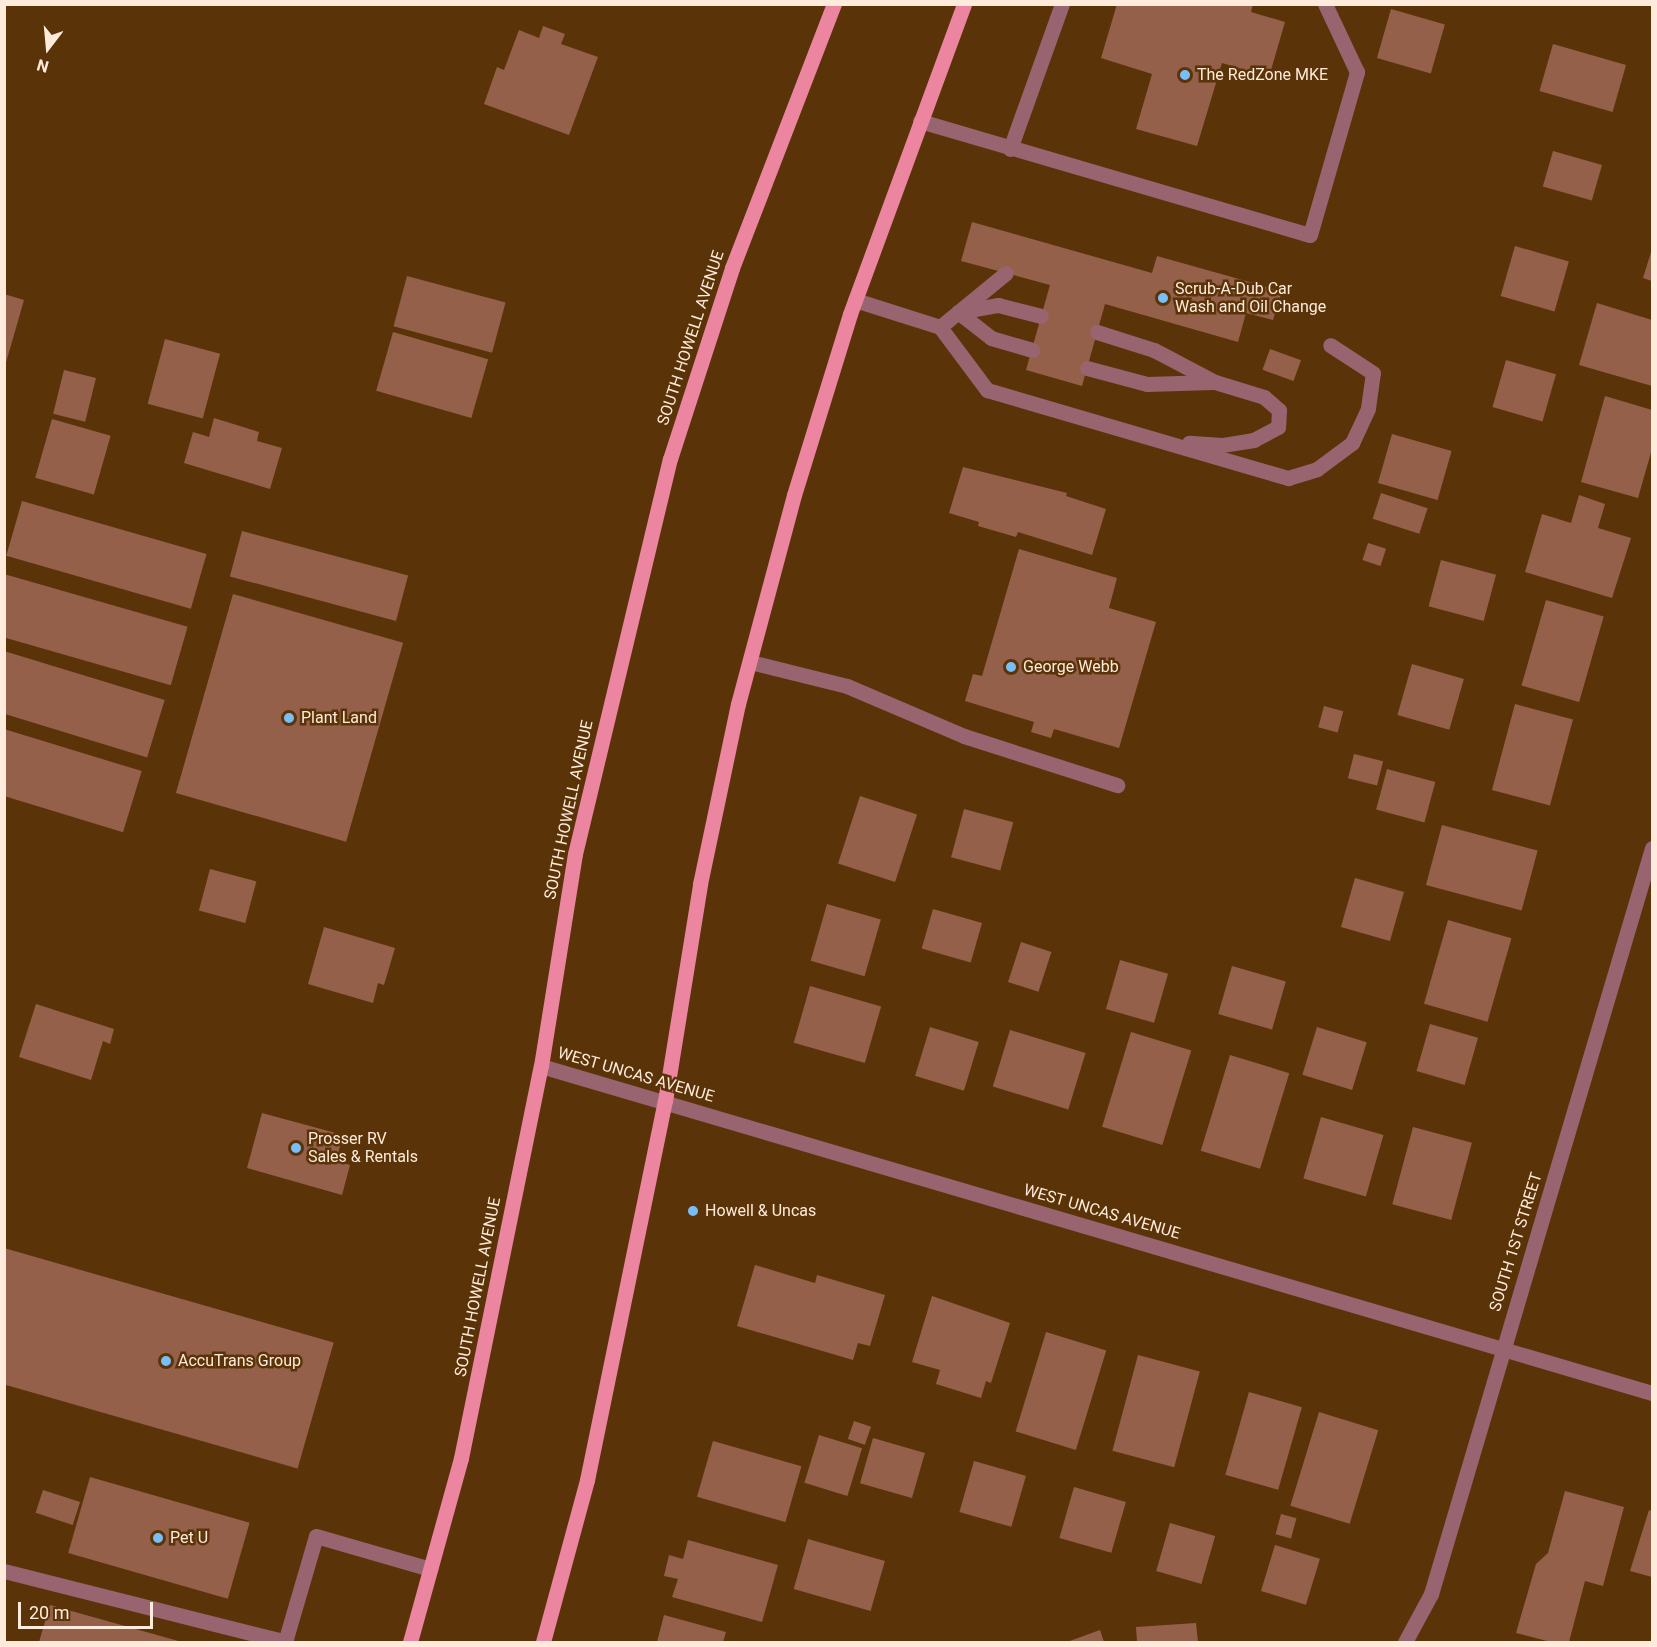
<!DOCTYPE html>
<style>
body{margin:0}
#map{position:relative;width:1657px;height:1647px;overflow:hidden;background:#5a3408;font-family:Roboto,sans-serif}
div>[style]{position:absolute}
.building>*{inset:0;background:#94604a;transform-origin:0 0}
.service>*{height:15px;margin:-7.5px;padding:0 7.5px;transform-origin:7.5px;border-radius:7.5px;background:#976470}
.minor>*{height:15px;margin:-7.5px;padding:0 7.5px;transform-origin:7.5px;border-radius:7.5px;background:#976470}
.primary>*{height:15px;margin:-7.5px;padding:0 7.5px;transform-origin:7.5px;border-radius:7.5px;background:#ec85a0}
.dots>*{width:16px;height:16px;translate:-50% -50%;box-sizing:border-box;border:3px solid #5a3408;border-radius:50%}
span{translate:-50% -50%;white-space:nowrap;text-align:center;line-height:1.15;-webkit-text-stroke:5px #5a3408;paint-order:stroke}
.poi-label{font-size:16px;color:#ffebdb}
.left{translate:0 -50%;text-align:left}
.street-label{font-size:16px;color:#ffebdb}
.frame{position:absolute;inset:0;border:6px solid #ffebdb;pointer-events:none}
.north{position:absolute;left:18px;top:18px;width:60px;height:60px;-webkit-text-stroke:4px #5a3408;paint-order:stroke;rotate:196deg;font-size:16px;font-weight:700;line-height:24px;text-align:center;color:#ffebdb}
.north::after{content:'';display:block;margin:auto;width:21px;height:27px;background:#ffebdb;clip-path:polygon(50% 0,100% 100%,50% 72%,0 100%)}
.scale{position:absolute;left:18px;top:1602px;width:135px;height:27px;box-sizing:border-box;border:3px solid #ffebdb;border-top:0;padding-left:8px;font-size:18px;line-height:21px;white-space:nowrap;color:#ffebdb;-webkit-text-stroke:4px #5a3408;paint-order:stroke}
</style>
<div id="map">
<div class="building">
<div style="clip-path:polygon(1117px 4px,1253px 4px,1251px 12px,1285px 22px,1269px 77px,1222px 63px,1197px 146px,1136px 129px,1152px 74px,1101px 58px)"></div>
<div style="left:1391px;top:9px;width:56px;height:51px;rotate:16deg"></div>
<div style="clip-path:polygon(543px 26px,565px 34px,561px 44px,598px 57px,569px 135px,484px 104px,497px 67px,504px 70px,519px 30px,539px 38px)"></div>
<div style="left:1553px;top:44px;width:76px;height:49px;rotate:16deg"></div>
<div style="left:1553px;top:151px;width:51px;height:37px;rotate:16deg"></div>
<div style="clip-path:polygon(972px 222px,1152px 273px,1157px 256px,1282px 291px,1273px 320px,1246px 313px,1238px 342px,1105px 304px,1082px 386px,1026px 370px,1050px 285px,961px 261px)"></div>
<div style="left:1515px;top:246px;width:56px;height:52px;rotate:16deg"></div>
<div style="clip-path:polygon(1652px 249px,1652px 281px,1643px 278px)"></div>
<div style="left:407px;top:276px;width:102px;height:52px;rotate:15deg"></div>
<div style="clip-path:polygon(4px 294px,24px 300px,5px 366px,4px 366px)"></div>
<div style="clip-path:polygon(1597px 303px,1652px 320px,1652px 386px,1579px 365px)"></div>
<div style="left:393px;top:332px;width:99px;height:61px;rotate:16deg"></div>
<div style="left:165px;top:339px;width:57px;height:67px;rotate:15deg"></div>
<div style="left:1270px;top:349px;width:33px;height:22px;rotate:20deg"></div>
<div style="left:1506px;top:360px;width:52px;height:49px;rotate:16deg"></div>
<div style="left:64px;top:370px;width:33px;height:45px;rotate:14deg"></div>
<div style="clip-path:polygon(1605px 396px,1652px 410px,1652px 449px,1638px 498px,1581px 482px)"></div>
<div style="clip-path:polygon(214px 418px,259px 432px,257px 441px,282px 448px,270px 489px,184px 463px,193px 432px,209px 437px)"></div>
<div style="left:52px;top:419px;width:61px;height:61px;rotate:16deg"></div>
<div style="left:1392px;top:434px;width:62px;height:51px;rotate:16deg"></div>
<div style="clip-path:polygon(963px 467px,1067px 493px,1066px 496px,1106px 509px,1092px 555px,1018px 532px,1016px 537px,978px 526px,979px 522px,949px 513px)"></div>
<div style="left:1381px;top:493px;width:49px;height:27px;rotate:18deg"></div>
<div style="clip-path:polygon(1579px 495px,1605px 504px,1598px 528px,1631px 538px,1612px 598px,1525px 572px,1542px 514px,1571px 523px)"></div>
<div style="left:22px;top:501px;width:192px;height:57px;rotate:16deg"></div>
<div style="left:242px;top:531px;width:172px;height:47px;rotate:15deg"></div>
<div style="left:1368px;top:543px;width:19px;height:18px;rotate:18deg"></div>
<div style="clip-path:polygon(1019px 549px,1117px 578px,1109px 608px,1156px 622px,1119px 748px,1054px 729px,1051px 738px,1031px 732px,1034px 722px,965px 701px,973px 674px,982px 676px)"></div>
<div style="left:1441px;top:560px;width:57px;height:48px;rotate:15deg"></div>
<div style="left:4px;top:574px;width:191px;height:61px;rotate:16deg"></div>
<div style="left:233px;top:594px;width:177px;height:207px;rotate:16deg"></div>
<div style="left:1546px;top:600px;width:60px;height:89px;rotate:16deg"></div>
<div style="left:4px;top:651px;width:168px;height:60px;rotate:17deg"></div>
<div style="left:1412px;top:664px;width:54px;height:53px;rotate:16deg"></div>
<div style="left:1515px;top:704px;width:60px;height:89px;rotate:15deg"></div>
<div style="left:1324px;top:706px;width:20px;height:22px;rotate:15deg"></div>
<div style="left:4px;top:729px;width:144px;height:64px;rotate:17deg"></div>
<div style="left:1354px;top:754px;width:30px;height:25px;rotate:14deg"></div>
<div style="left:1387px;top:769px;width:50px;height:42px;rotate:15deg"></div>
<div style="left:860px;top:796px;width:60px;height:71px;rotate:18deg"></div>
<div style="left:964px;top:809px;width:51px;height:50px;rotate:15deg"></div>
<div style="left:1442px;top:825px;width:99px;height:62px;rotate:15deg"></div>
<div style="left:210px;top:869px;width:48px;height:43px;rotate:15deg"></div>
<div style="left:1355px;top:878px;width:51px;height:51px;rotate:16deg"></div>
<div style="left:827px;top:904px;width:56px;height:59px;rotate:16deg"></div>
<div style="left:933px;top:909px;width:51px;height:41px;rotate:16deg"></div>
<div style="left:1448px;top:920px;width:66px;height:87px;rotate:16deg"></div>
<div style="clip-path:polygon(324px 927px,395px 948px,384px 985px,378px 983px,373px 1003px,308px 984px)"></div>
<div style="left:1021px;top:942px;width:32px;height:42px;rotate:18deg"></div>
<div style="left:1120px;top:960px;width:50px;height:51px;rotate:16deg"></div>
<div style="left:1232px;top:966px;width:56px;height:50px;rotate:16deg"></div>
<div style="left:810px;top:986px;width:74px;height:59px;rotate:16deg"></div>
<div style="clip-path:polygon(36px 1004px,114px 1029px,110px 1044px,103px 1041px,91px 1080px,19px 1057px)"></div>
<div style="left:1430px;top:1024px;width:50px;height:49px;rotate:16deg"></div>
<div style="left:930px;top:1027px;width:51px;height:51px;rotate:17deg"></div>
<div style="left:1317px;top:1027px;width:52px;height:50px;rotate:17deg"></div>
<div style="left:1010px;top:1030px;width:79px;height:59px;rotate:17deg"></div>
<div style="left:1131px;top:1032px;width:63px;height:99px;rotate:17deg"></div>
<div style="left:1230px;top:1055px;width:62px;height:100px;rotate:17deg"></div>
<div style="clip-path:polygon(262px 1113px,343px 1135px,336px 1161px,350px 1165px,342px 1195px,247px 1168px)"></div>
<div style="left:1321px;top:1117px;width:65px;height:64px;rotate:16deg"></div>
<div style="left:1413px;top:1127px;width:61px;height:80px;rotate:15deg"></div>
<div style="left:4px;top:1248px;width:343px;height:131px;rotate:16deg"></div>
<div style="clip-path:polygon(755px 1265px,815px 1283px,817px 1275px,885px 1295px,870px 1346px,858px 1343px,853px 1360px,737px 1326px)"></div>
<div style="clip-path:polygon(932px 1296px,1010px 1323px,991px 1383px,986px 1381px,981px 1398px,936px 1384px,940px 1370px,912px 1362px)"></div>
<div style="left:1046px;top:1332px;width:63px;height:104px;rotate:17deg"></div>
<div style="left:1138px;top:1355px;width:64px;height:99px;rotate:15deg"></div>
<div style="left:1249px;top:1392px;width:55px;height:86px;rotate:16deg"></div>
<div style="left:1319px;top:1412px;width:62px;height:98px;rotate:17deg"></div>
<div style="left:854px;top:1421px;width:18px;height:19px;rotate:19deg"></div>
<div style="left:819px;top:1435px;width:45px;height:50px;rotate:17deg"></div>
<div style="left:873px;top:1438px;width:54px;height:47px;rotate:16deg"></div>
<div style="left:713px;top:1441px;width:92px;height:58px;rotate:16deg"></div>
<div style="left:974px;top:1461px;width:54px;height:53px;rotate:16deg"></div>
<div style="left:90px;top:1477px;width:166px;height:79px;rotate:16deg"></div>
<div style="left:1074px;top:1487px;width:54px;height:53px;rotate:16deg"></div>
<div style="left:43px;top:1490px;width:39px;height:24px;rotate:18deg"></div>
<div style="clip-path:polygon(1565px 1491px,1624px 1507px,1603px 1586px,1585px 1581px,1569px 1642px,1551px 1642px,1516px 1633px,1536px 1564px,1548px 1553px)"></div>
<div style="clip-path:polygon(1649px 1510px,1652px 1511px,1652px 1577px,1630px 1571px)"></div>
<div style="left:1281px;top:1514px;width:16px;height:21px;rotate:15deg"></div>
<div style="left:1170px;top:1523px;width:47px;height:50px;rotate:16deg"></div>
<div style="left:808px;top:1539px;width:80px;height:52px;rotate:16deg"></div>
<div style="clip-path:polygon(688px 1540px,778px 1565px,762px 1622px,672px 1597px,678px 1579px,664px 1576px,669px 1555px,683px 1559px)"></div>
<div style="left:1275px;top:1545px;width:47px;height:48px;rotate:17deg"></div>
<div style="clip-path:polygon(50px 1605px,182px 1642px,39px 1642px)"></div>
<div style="clip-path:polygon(664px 1615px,726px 1632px,723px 1642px,657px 1642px)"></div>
<div style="clip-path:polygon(1196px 1623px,1198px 1642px,1137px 1642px,1136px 1627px)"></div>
<div style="clip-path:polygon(1100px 1630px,1104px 1642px,1067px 1642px)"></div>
</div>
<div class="service">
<div style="left:920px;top:121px;width:406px;rotate:16.3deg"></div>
<div style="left:1310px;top:235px;width:170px;rotate:-73.9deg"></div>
<div style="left:1357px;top:72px;width:75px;rotate:-115.2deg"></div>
<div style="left:1010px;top:149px;width:154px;rotate:-70.3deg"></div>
<div style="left:855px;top:300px;width:89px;rotate:17.6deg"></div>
<div style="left:940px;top:327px;width:79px;rotate:53.3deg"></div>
<div style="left:987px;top:390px;width:314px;rotate:16.3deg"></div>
<div style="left:1288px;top:478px;width:30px;rotate:-17deg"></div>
<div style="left:1317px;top:469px;width:44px;rotate:-36.6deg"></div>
<div style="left:1352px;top:443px;width:38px;rotate:-65deg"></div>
<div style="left:1368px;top:408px;width:35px;rotate:-82deg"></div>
<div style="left:1373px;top:373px;width:51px;rotate:-146.9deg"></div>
<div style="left:958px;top:312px;width:41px;rotate:-9.9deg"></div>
<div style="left:998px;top:305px;width:44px;rotate:14.3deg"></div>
<div style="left:958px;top:312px;width:42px;rotate:38.2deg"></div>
<div style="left:991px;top:338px;width:43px;rotate:16.3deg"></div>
<div style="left:940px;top:327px;width:85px;rotate:-39.3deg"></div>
<div style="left:1097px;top:332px;width:60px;rotate:17.5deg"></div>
<div style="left:1154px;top:350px;width:69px;rotate:27.7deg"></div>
<div style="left:1215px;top:382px;width:51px;rotate:17deg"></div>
<div style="left:1264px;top:397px;width:20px;rotate:41deg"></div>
<div style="left:1279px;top:410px;width:17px;rotate:93deg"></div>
<div style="left:1278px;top:427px;width:27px;rotate:152deg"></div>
<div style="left:1254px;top:440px;width:33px;rotate:171deg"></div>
<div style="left:1221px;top:445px;width:32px;rotate:-176deg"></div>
<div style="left:1087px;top:368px;width:62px;rotate:14.9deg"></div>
<div style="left:1147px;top:384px;width:65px;rotate:-1.8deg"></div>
<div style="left:750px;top:662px;width:100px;rotate:13.9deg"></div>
<div style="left:847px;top:686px;width:127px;rotate:23.1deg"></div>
<div style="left:964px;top:736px;width:161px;rotate:17.8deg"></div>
<div style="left:4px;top:1571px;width:291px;rotate:14.1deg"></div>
<div style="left:285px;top:1642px;width:110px;rotate:-73.7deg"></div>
<div style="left:316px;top:1536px;width:119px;rotate:16.1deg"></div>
</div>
<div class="minor">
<div style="left:541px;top:1066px;width:1158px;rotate:16.4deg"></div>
<div style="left:1405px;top:1642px;width:55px;rotate:-61.6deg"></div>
<div style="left:1431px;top:1594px;width:778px;rotate:-73.5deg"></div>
</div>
<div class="primary">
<div style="left:410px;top:1642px;width:191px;rotate:-74.5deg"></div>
<div style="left:461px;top:1458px;width:400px;rotate:-78.5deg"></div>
<div style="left:541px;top:1066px;width:215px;rotate:-80.9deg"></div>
<div style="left:575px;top:854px;width:406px;rotate:-76.5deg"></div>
<div style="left:670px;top:459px;width:201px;rotate:-72deg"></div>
<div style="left:732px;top:268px;width:283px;rotate:-68.9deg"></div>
<div style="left:543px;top:1642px;width:168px;rotate:-74.8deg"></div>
<div style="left:587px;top:1480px;width:387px;rotate:-78.4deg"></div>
<div style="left:665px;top:1101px;width:220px;rotate:-80.8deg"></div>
<div style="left:700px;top:884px;width:184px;rotate:-78.1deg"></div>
<div style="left:738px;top:704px;width:216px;rotate:-75deg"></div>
<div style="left:794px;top:495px;width:189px;rotate:-72.8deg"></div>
<div style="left:850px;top:314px;width:330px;rotate:-69.8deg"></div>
</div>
<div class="dots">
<div style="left:1185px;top:75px;background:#78bff7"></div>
<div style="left:1163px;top:298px;background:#78bff7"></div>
<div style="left:1011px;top:667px;background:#78bff7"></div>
<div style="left:289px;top:718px;background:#78bff7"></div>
<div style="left:296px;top:1148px;background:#78bff7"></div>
<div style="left:693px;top:1211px;background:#78bff7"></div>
<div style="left:166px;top:1361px;background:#78bff7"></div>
<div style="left:158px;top:1538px;background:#78bff7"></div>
</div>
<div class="poi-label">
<span class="left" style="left:1197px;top:75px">The RedZone MKE</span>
<span class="left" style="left:1175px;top:298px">Scrub-A-Dub Car<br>Wash and Oil Change</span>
<span class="left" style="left:1023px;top:667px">George Webb</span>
<span class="left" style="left:301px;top:718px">Plant Land</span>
<span class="left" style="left:308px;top:1148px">Prosser RV<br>Sales &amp; Rentals</span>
<span class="left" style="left:705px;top:1211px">Howell &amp; Uncas</span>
<span class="left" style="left:178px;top:1361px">AccuTrans Group</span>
<span class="left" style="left:170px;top:1538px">Pet U</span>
</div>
<div class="street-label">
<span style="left:691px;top:338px;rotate:-72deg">SOUTH HOWELL AVENUE</span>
<span style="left:569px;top:810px;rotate:-78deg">SOUTH HOWELL AVENUE</span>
<span style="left:636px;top:1075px;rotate:16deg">WEST UNCAS AVENUE</span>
<span style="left:1102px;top:1212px;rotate:16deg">WEST UNCAS AVENUE</span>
<span style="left:1516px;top:1242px;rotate:-73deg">SOUTH 1ST STREET</span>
<span style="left:478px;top:1287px;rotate:-79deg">SOUTH HOWELL AVENUE</span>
</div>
<div class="frame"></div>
<div class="north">N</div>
<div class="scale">20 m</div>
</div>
